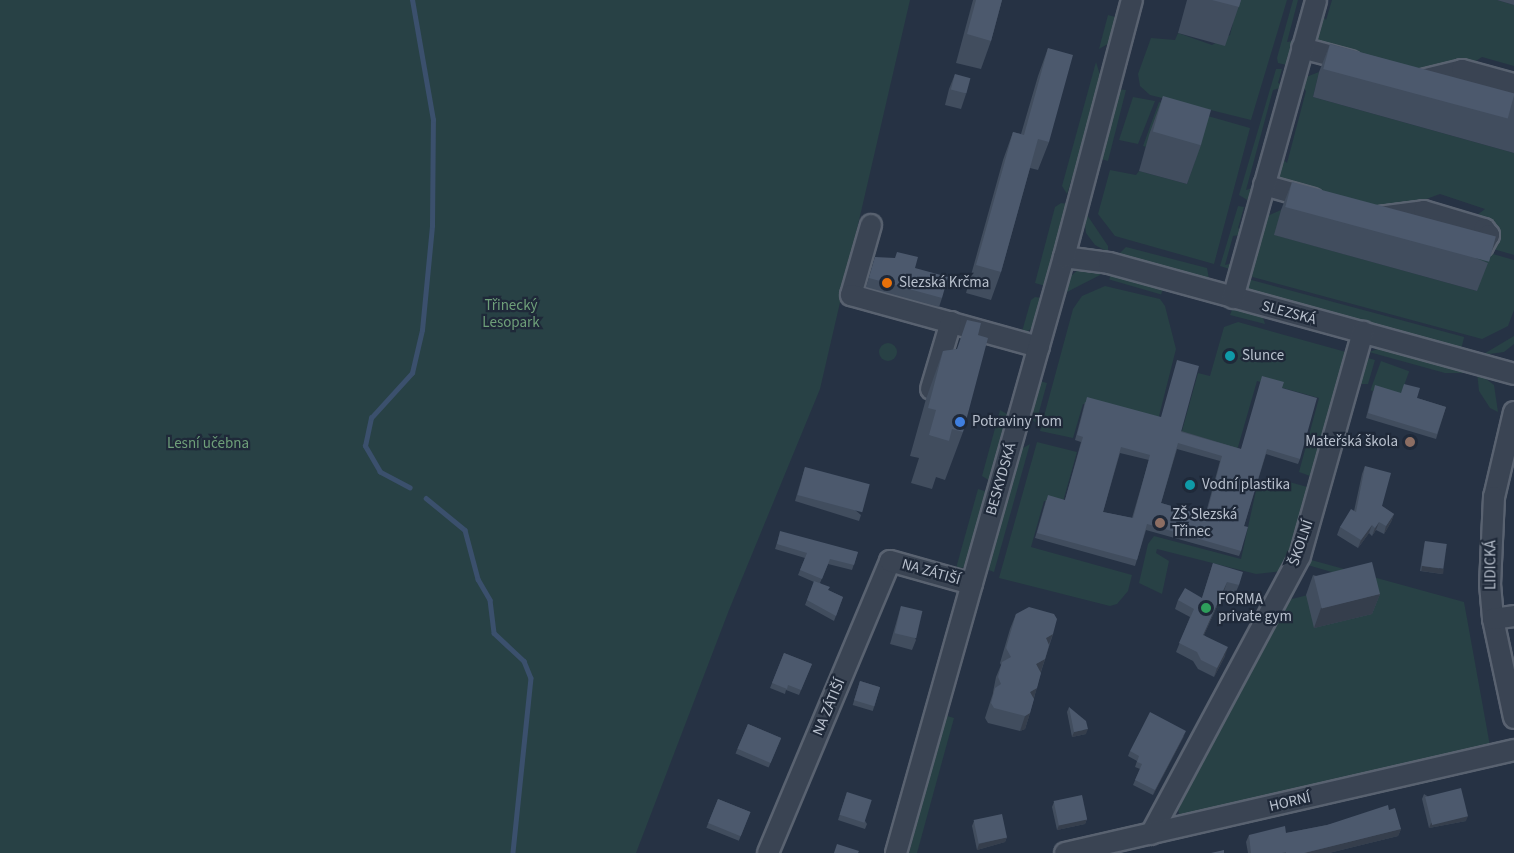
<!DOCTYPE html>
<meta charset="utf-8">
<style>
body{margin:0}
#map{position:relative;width:1514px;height:853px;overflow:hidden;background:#263244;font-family:"Source Sans 3",sans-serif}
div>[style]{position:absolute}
.green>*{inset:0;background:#284145;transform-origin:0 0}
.round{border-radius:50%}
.stream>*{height:4.5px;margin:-2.25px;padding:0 2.25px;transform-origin:2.25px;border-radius:2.25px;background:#3b506d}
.roads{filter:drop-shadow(2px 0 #596270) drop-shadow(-2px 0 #596270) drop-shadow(0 2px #596270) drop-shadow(0 -2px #596270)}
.minor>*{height:20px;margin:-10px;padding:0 10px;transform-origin:10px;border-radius:10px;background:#3a4453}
.wall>*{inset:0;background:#414d5e;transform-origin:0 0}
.shaded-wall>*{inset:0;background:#353e4c;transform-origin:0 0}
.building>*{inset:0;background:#4c596d;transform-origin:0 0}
.dots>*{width:16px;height:16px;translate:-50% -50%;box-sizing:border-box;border:3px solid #1f2939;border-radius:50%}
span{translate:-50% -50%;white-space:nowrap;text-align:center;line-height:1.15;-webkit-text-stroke:4.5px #1f2939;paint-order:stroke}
.poi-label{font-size:15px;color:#b8c0cd}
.left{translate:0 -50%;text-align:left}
.right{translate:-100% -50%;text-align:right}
.park-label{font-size:15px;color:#6e9f79}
.street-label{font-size:15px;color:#b8c0cd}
</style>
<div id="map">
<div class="green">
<div style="clip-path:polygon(0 0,910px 0,820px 389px,729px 610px,636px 853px,0 853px)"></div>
<div style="clip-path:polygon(1205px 0,1287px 0,1251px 120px,1150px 95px,1140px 86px,1138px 74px,1151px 38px,1175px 40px,1178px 33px,1212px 45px,1230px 35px,1233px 23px)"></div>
<div style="clip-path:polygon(1293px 0,1298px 0,1287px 42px,1298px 40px,1291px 66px,1278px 63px,1277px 58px)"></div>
<div style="clip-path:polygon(1332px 0,1497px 0,1514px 5px,1514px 66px,1482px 57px,1470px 65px,1425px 76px,1314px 44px,1318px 10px,1326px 20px)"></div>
<div style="clip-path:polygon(1108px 15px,1119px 18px,1113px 41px,1099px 49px)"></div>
<div style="clip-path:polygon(1096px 62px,1102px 81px,1067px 194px,1062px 186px)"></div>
<div style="clip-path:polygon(1276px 69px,1282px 69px,1278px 83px,1287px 86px,1273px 90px,1246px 190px,1259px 186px,1254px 204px,1239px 195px)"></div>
<div style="clip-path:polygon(1319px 72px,1313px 97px,1514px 153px,1514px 255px,1490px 248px,1492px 224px,1476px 216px,1485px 209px,1440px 194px,1391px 212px,1285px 188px,1274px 177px,1278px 155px,1287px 163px,1306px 91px,1298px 82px,1300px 75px,1306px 77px)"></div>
<div style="clip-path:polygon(1117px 89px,1126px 90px,1108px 161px,1094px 157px)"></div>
<div style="clip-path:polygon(1133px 97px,1155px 101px,1138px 144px,1119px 140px)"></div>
<div style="clip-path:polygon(1159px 102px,1250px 128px,1214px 264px,1115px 236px,1098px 214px,1110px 170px,1136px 175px,1139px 171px,1187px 184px,1195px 161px,1143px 146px)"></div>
<div style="clip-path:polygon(1061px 203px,1068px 204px,1045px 286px,1035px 283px,1055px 207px)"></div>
<div style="clip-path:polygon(1238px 206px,1244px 207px,1238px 228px,1246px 234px,1233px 236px,1225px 265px,1238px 262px,1236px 271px,1220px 266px)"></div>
<div style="clip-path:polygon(1083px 209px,1108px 246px,1108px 252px,1095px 245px,1086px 233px)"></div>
<div style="clip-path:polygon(1281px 210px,1275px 235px,1477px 291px,1472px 248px,1514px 260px,1514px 310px,1508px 326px,1482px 339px,1249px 276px,1265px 217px)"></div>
<div style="clip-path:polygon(1126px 247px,1207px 268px,1209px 279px,1118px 255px)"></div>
<div style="clip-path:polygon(1079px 269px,1104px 269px,1100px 275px,1067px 292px,1062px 290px,1065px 281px)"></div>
<div style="left:1112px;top:270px;width:54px;height:10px;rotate:16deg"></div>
<div style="left:1244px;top:278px;width:228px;height:18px;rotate:15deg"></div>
<div style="clip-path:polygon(1105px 286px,1160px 299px,1165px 306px,1176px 349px,1157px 424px,1083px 404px,1073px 438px,1040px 431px,1073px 309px,1082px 296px)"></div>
<div style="clip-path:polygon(1035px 297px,1042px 298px,1034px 327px,1021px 335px,1031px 300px)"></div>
<div style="clip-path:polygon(1233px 307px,1261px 312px,1265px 324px,1230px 315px)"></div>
<div style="clip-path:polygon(1238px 322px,1346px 352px,1313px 477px,1299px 472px,1319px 398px,1257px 381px,1236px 454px,1180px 438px,1198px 373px,1210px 376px,1224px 327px)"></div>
<div style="clip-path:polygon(1514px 336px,1514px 344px,1504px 352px,1482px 355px)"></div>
<div class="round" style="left:879px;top:343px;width:18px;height:18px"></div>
<div style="clip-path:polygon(1384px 347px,1465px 368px,1464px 373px,1445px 373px,1369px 352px)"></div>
<div style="clip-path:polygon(1365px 357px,1375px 360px,1368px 384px,1356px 384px)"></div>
<div style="left:1381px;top:361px;width:30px;height:31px;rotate:20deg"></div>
<div style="clip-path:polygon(1477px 372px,1494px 385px,1498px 412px,1490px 408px,1479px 391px)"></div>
<div style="clip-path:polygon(1036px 380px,1047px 383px,1036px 423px,1027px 415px)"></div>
<div style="clip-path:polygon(1000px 410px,1009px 415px,990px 481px,982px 476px)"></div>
<div style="clip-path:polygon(1037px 442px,1077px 452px,1062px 505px,1044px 501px,1031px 547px,1132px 575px,1128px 591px,1117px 604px,1110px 606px,999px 578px)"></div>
<div style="clip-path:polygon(1030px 444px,994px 572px,984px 568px,1018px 451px)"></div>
<div style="clip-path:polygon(1282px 480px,1311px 488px,1282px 571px,1256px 574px,1157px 549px,1156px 553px,1169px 561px,1162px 594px,1139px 583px,1148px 544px,1154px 536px,1241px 559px,1257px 486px,1275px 490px)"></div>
<div style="clip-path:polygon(978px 489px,988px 492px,967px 565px,955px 572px)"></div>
<div style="clip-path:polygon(1304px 558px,1464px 602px,1490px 746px,1180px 817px,1176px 802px,1288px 600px,1363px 581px,1304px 564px)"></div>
<div style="clip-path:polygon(944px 715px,954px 718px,917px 853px,909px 853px)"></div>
</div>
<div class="stream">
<div style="left:410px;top:488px;width:34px;rotate:-152deg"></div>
<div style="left:380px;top:472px;width:30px;rotate:-120deg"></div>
<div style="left:365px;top:446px;width:29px;rotate:-78deg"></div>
<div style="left:371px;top:418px;width:61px;rotate:-47.7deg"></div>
<div style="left:412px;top:373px;width:44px;rotate:-76.9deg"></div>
<div style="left:422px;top:330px;width:104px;rotate:-84.5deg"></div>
<div style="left:432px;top:226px;width:106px;rotate:-89.5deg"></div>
<div style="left:433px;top:120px;width:122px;rotate:-99.9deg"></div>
<div style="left:426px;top:498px;width:50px;rotate:39.4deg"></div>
<div style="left:465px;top:530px;width:51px;rotate:75.1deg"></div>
<div style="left:478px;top:579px;width:24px;rotate:60deg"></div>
<div style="left:490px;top:600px;width:33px;rotate:83deg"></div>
<div style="left:494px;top:633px;width:41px;rotate:43deg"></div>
<div style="left:524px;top:661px;width:18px;rotate:68deg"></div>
<div style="left:531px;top:678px;width:176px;rotate:95.9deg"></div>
</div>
<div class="roads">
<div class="minor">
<div style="left:1302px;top:48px;width:51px;rotate:14.9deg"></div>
<div style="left:1422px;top:80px;width:41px;rotate:-14deg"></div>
<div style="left:1462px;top:70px;width:54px;rotate:15.1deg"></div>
<div style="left:1264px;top:185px;width:51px;rotate:15.9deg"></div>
<div style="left:1379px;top:217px;width:45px;rotate:-7.6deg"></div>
<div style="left:1424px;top:211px;width:63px;rotate:16.7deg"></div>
<div style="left:1484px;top:229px;width:8px;rotate:50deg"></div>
<div style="left:1489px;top:235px;width:13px;rotate:119deg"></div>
<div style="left:1483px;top:246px;width:12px;rotate:-175deg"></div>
<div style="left:871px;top:225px;width:73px;rotate:105.9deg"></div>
<div style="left:851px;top:295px;width:195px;rotate:15.5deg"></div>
<div style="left:1064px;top:257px;width:45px;rotate:7.6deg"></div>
<div style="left:1109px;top:263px;width:420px;rotate:15.3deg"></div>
<div style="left:1233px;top:298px;width:309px;rotate:-74.4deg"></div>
<div style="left:931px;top:389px;width:70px;rotate:-73.4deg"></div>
<div style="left:1514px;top:412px;width:87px;rotate:103.2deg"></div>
<div style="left:1494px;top:497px;width:87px;rotate:92.6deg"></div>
<div style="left:1490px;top:584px;width:35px;rotate:85deg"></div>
<div style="left:1493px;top:619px;width:101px;rotate:78deg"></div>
<div style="left:1493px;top:619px;width:21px;rotate:-8deg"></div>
<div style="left:1151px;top:834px;width:315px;rotate:-61.8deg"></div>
<div style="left:1300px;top:556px;width:233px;rotate:-74.3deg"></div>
<div style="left:768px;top:853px;width:316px;rotate:-67.3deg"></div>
<div style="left:890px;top:561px;width:85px;rotate:15.7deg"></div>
<div style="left:896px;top:853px;width:619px;rotate:-74.26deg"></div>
<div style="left:1064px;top:257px;width:266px;rotate:-75.2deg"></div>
<div style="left:1065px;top:853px;width:461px;rotate:-12.9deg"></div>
</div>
</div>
<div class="wall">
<div style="clip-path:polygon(973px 0,1002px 0,991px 41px,981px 69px,956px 63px)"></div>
<div style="clip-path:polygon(1187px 0,1241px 0,1225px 46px,1178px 33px)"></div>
<div style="clip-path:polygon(1497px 0,1514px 0,1514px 5px)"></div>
<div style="clip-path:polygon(1330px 44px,1514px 95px,1514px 153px,1313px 97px,1319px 72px)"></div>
<div style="clip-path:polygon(1048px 48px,1049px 142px,1038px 170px,1030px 168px,1001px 272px,991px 300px,966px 293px,1003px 160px,1013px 132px,1021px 134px,1038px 76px)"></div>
<div style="clip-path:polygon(955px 74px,966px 94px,961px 109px,945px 105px,949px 89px)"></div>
<div style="clip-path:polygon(1163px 96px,1201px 145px,1187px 184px,1139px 171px,1149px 135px)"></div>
<div style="clip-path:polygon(1292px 182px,1488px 263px,1477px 291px,1274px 235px,1281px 210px)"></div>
<div style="clip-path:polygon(875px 257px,915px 268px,942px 298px,939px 307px,866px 287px)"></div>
<div style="clip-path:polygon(978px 335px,963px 432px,945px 480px,936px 477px,932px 489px,911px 483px,919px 458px,910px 456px,926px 399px,943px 351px,957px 349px)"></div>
<div style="clip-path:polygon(evenodd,1282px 388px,1300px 459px,1298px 464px,1266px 454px,1244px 526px,1241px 551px,1239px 556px,1146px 530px,1135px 566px,1035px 538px,1046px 500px,1065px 500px,1081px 442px,1075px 440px,1085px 402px,1241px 449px,1282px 388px,1177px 449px,1220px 461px,1205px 516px,1161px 503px,1177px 449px,1282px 388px,1120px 453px,1149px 460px,1132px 518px,1103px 512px,1120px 453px)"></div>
<div style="clip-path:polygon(1373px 391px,1401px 393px,1446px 407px,1436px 439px,1366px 418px)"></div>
<div style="clip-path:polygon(1365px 466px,1382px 506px,1394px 514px,1391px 522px,1384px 534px,1376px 530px,1372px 536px,1369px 533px,1358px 548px,1337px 535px,1340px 527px,1354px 511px,1362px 474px)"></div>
<div style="clip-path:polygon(805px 467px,861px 515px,859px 521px,795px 501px)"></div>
<div style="clip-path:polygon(779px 536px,858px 552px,852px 570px,828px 564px,820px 583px,828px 590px,843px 597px,834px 621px,805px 605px,814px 582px,798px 575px,805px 558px,775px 549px)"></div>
<div style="clip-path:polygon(1425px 541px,1442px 574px,1420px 571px,1424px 546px)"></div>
<div style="clip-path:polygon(1213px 563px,1239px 585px,1235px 594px,1224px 591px,1204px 635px,1225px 656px,1214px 677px,1198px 669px,1193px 661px,1176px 652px,1190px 617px,1175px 609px,1178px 600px,1202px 598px)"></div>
<div style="clip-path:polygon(1313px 575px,1380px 594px,1372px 614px,1314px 628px,1306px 595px)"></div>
<div style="clip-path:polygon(901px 606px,916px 640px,912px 650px,890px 644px)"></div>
<div style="clip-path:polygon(1016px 614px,1053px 634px,1041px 672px,1030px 713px,1025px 729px,1020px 731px,988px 723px,985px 718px,993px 693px,993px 692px,996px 677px,1001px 665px,1000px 663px,1010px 629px)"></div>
<div style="clip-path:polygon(784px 653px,812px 664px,799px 695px,786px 690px,785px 694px,770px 688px)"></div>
<div style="left:860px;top:681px;width:21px;height:25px;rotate:17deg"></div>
<div style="clip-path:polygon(1069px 707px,1086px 734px,1072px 737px,1067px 712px)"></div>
<div style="left:748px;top:724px;width:36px;height:32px;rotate:23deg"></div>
<div style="clip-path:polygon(1184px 736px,1153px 795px,1133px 785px,1140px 769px,1135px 767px,1137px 761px,1128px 756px,1130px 751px)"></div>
<div style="clip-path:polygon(847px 792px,867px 824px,865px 829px,838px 820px)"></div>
<div style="clip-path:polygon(1424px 794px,1466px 821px,1429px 828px,1422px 799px)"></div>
<div style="left:718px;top:799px;width:35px;height:31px;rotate:22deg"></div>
<div style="clip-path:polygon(1054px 802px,1087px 819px,1085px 824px,1057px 830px,1052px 807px)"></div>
<div style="clip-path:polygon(1389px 810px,1401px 829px,1398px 836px,1329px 853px,1248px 853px,1246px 842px,1249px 835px,1286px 833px,1327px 825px)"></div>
<div style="clip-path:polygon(974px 821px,1007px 837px,1005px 842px,977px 850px,972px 826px)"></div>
</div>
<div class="shaded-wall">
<div style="clip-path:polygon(1394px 514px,1391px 522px,1384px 534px,1386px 526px)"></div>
<div style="clip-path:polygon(1379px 522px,1376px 530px,1372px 536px,1375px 528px)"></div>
<div style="clip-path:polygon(1372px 525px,1369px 533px,1358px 548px,1361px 540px)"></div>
<div style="left:1422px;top:566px;width:22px;height:5px;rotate:8deg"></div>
<div style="clip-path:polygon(1227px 582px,1224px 591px,1200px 643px,1203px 635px)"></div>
<div style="clip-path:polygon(1380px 594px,1372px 614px,1314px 628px,1321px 608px)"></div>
<div style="clip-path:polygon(1053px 634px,1047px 649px,1046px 638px)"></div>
<div style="clip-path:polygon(1228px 647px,1225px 656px,1214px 677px,1217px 668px)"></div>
<div style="clip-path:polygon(1045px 659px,1040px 674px,1036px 664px)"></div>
<div style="clip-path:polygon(1037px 688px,1032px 703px,1030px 692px)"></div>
<div style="clip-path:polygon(1030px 713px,1025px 729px,1020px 731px,1025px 716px)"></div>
<div style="clip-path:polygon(1088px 729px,1086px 734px,1072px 737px,1074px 732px)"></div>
<div style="clip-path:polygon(1186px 731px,1184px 736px,1153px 795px,1155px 790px)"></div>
<div style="clip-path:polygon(1468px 816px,1466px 821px,1429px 828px,1431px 823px)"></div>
<div style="clip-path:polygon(1087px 819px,1085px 824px,1057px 830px,1059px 825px)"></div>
<div style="clip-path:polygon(1401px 829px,1398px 836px,1329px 853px,1304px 853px)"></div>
<div style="clip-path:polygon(1007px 837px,1005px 842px,977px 850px,979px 844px)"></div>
</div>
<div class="building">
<div style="clip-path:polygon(976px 0,1002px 0,991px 41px,967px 34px)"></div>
<div style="clip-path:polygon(1212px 0,1241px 0,1239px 7px)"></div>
<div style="left:1330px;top:44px;width:191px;height:26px;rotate:15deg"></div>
<div style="clip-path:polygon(1048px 48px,1073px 55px,1049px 142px,1038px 139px,1001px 272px,976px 265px,1013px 132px,1024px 135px)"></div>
<div style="left:955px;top:74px;width:16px;height:16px;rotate:15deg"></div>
<div style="left:1163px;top:96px;width:50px;height:37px;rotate:16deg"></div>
<div style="left:1292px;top:182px;width:211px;height:26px;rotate:15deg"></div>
<div style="clip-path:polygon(897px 252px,918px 257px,915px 268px,948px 277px,942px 298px,869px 278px,875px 257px,895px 258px)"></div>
<div style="clip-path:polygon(967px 320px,981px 323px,978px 335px,988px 338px,963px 432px,952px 429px,949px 441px,929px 435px,936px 410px,928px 408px,943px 351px,957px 349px)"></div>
<div style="clip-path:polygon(evenodd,1177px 360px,1199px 366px,1181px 432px,1241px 449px,1262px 376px,1284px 382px,1282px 388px,1317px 398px,1300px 459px,1267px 449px,1244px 526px,1248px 527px,1241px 551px,1147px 524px,1137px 560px,1037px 533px,1048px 495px,1065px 500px,1083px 437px,1077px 435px,1087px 397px,1161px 417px,1177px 360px,1178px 443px,1222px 456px,1206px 516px,1161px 503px,1178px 443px,1177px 360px,1121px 447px,1150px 455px,1133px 518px,1103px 512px,1121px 447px)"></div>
<div style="clip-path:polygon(1404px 384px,1420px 388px,1417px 398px,1446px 407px,1437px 434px,1368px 413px,1375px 385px,1401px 393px)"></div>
<div style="clip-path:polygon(1365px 466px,1391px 473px,1382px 506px,1394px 514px,1386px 526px,1379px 522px,1375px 528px,1372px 525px,1361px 540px,1340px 527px,1351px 509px,1356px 512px)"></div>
<div style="left:805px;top:467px;width:67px;height:29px;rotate:15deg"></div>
<div style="clip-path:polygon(780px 531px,858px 552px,854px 565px,830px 559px,822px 579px,800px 570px,807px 553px,777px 544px)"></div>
<div style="left:1425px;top:541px;width:22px;height:25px;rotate:8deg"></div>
<div style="left:1372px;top:562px;width:33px;height:60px;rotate:76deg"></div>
<div style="clip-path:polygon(1213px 563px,1243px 572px,1239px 585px,1227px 582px,1203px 635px,1228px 647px,1217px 668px,1201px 660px,1197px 652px,1179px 643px,1194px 609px,1178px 600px,1185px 588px,1202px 598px)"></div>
<div style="clip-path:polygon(814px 581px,830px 587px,828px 590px,843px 597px,836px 616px,807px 600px)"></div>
<div style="left:901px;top:606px;width:22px;height:28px;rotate:13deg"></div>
<div style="clip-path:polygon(1029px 607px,1054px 614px,1057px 619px,1053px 634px,1046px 638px,1049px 645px,1045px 659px,1036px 664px,1041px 673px,1037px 688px,1030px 692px,1034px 699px,1030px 713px,1025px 716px,994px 708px,991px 703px,995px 688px,1001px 684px,998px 677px,1002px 662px,1011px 657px,1006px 648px,1016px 614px)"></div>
<div style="clip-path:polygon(784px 653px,812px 664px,801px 690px,788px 685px,787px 689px,772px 683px)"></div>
<div style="left:860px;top:681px;width:21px;height:20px;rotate:17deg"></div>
<div style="clip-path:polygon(1069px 707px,1086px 721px,1088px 729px,1074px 732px)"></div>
<div style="clip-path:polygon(1150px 712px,1186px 731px,1155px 790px,1135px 780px,1142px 764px,1137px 762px,1139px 756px,1130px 751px)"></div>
<div style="left:748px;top:724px;width:36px;height:27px;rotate:23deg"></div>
<div style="left:1461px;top:788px;width:29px;height:37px;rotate:76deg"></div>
<div style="left:847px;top:792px;width:26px;height:24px;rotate:18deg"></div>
<div style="left:1082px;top:795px;width:25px;height:29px;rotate:78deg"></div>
<div style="left:718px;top:799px;width:35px;height:26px;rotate:22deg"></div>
<div style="clip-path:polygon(1388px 805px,1389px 810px,1395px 808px,1401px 829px,1304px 853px,1286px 853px,1286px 852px,1282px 853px,1251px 853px,1249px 835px,1285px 826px,1286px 833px,1327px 825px)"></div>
<div style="left:1002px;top:814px;width:24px;height:29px;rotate:78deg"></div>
<div style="clip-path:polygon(837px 844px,859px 851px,858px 853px,834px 853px)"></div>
<div style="clip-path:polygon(1224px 850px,1224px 853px,1211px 853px)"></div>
</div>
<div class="dots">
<div style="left:887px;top:283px;background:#e8710a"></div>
<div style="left:1230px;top:356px;background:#0f9aa8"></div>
<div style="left:960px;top:422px;background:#3f7fe0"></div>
<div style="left:1410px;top:442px;background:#8d6e63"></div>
<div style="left:1190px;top:485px;background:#0f9aa8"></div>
<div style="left:1160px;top:523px;background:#8d6e63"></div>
<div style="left:1206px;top:608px;background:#2e9e5b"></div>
</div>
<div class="poi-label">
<span class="left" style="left:899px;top:283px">Slezská Krčma</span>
<span class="left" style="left:1242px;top:356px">Slunce</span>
<span class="left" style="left:972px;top:422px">Potraviny Tom</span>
<span class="right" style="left:1398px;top:442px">Mateřská škola</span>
<span class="left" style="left:1202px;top:485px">Vodní plastika</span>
<span class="left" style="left:1172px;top:523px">ZŠ Slezská<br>Třinec</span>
<span class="left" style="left:1218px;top:608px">FORMA<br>private gym</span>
</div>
<div class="park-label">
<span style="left:511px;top:314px">Třinecký<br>Lesopark</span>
<span style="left:208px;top:444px">Lesní učebna</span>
</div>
<div class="street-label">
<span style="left:1289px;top:313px;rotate:15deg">SLEZSKÁ</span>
<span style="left:1001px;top:479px;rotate:-74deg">BESKYDSKÁ</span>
<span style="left:1301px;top:543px;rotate:-71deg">ŠKOLNÍ</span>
<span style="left:1491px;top:565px;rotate:-90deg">LIDICKÁ</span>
<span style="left:931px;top:572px;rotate:16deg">NA ZÁTIŠÍ</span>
<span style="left:829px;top:707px;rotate:-67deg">NA ZÁTIŠÍ</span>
<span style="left:1290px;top:802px;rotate:-13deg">HORNÍ</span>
</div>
</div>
